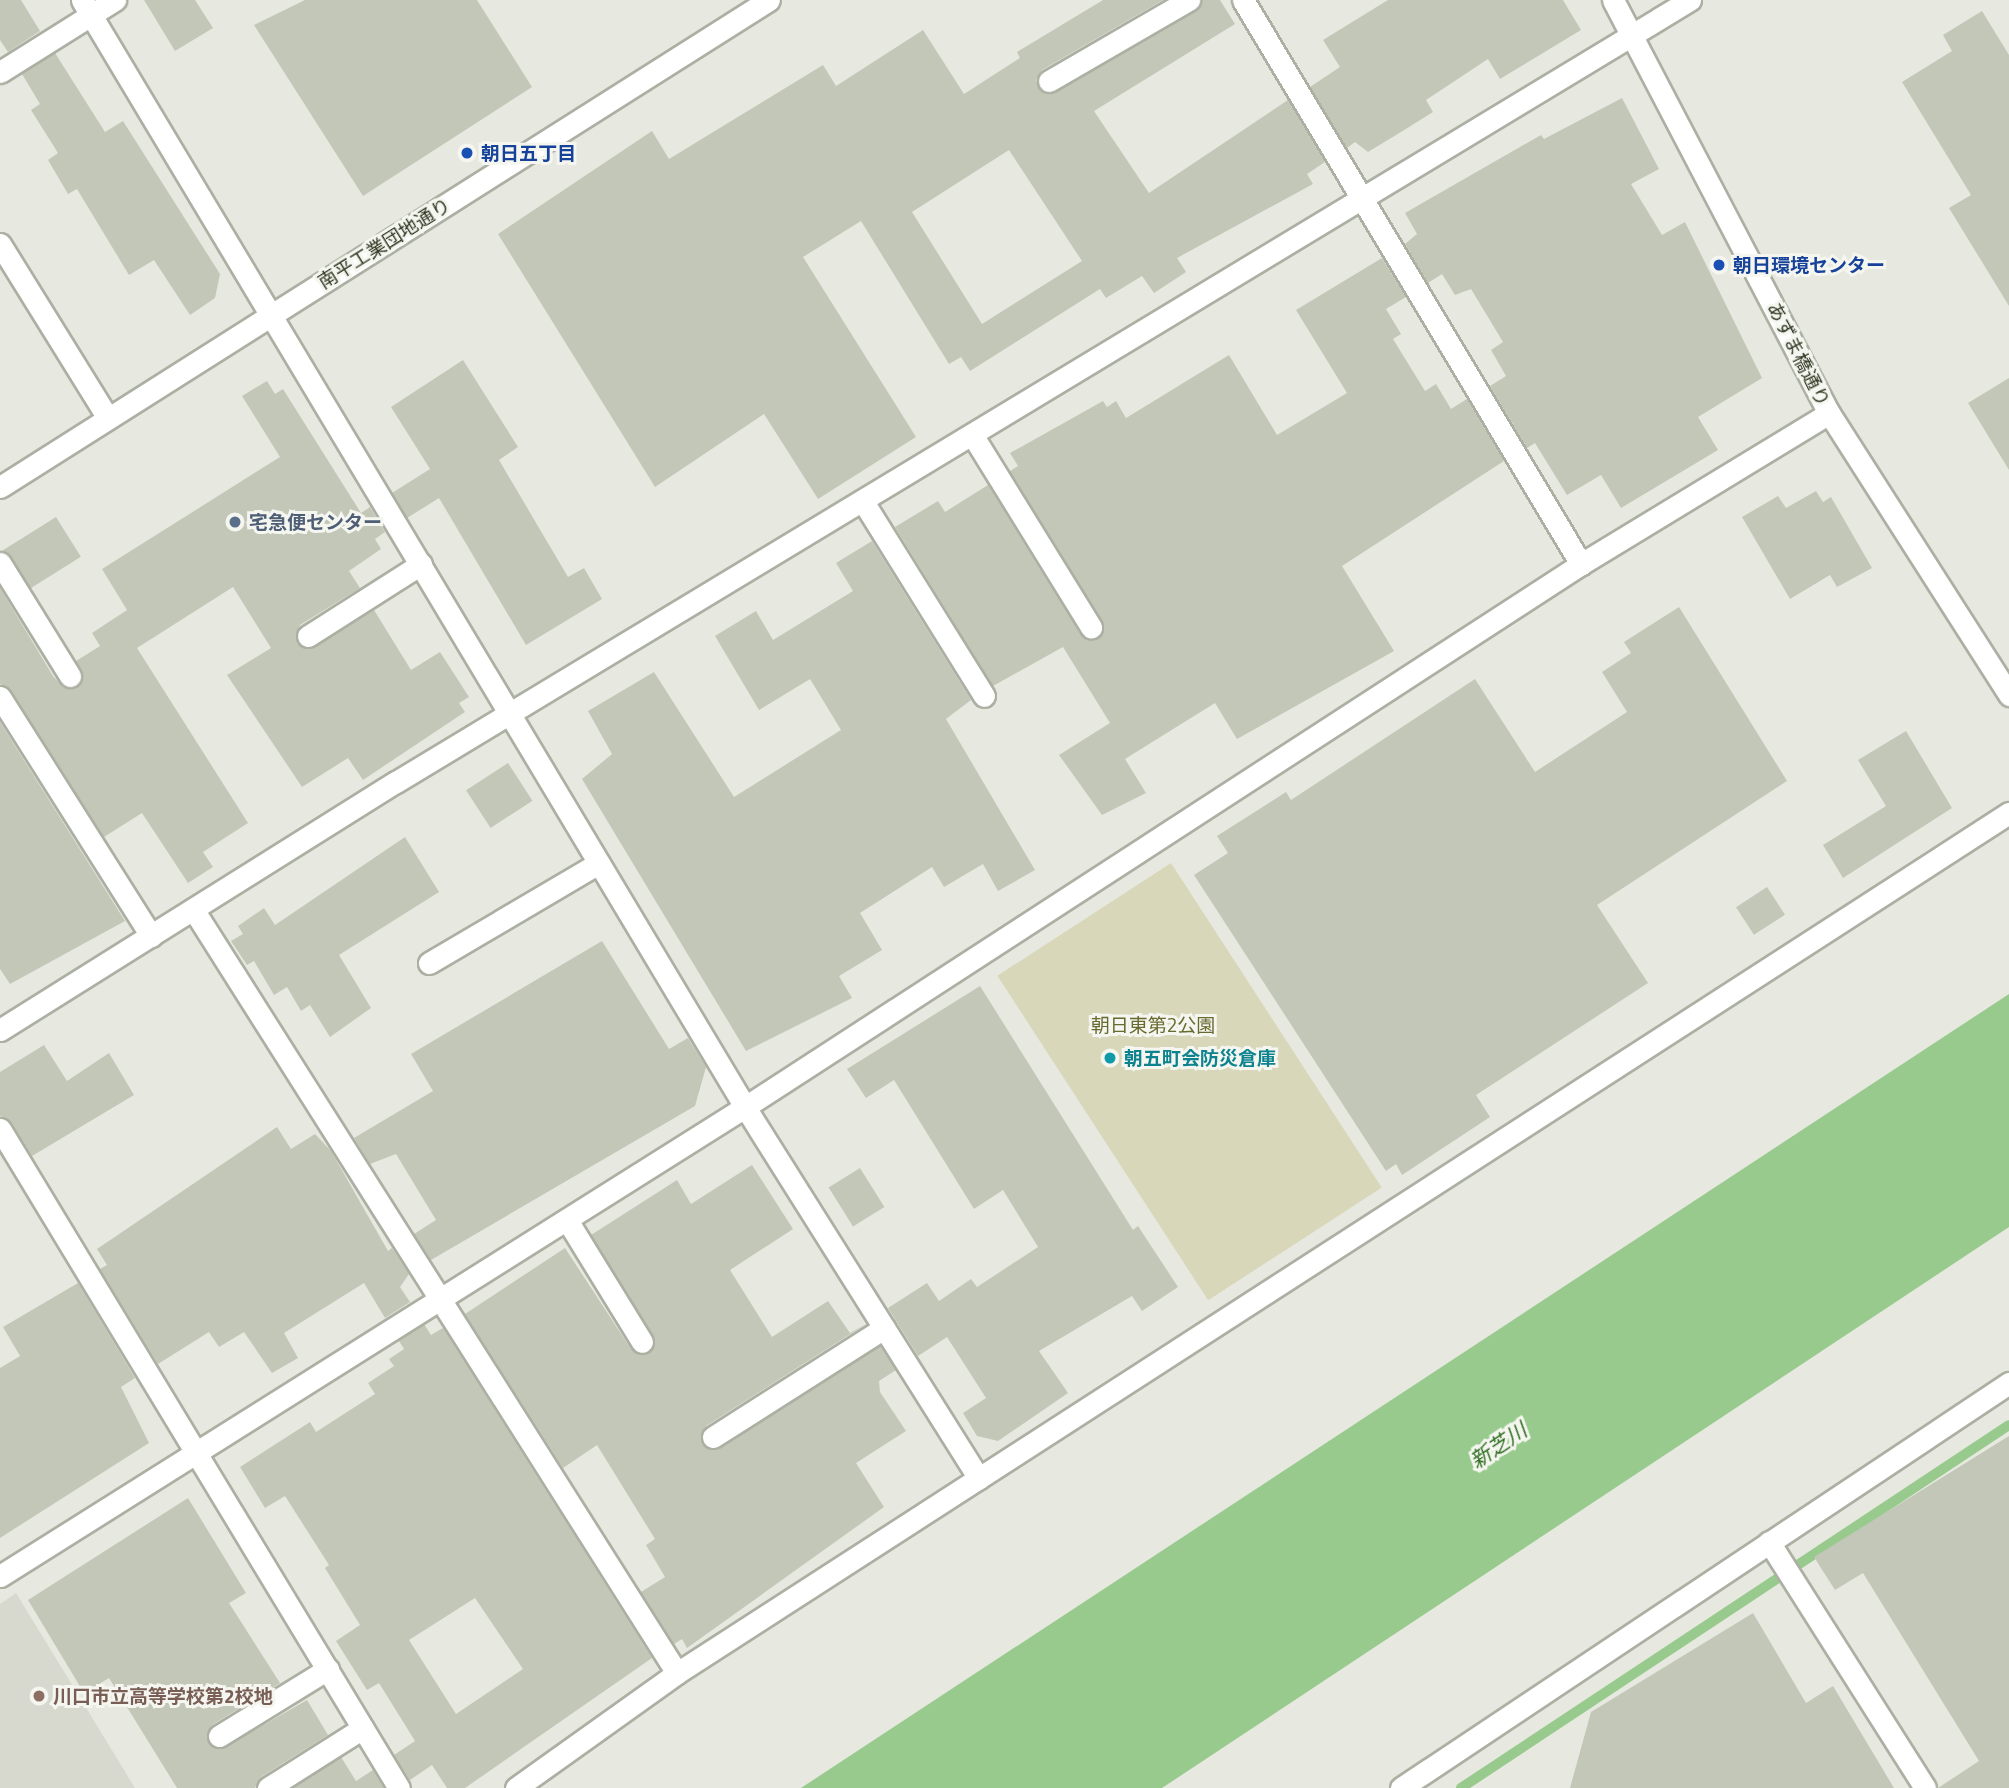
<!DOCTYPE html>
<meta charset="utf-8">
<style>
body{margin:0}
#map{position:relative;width:2009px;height:1788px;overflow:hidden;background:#e7e9e0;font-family:"Titillium Web","Noto Sans JP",sans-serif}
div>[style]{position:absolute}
.built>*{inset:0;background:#d7d9ce}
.green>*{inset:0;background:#d9d7ba;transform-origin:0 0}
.water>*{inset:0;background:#97ca8c}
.stream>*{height:10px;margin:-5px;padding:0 5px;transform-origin:5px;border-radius:5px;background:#97ca8c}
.building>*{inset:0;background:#c3c7b8;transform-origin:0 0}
.roads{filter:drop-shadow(2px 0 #acb0a3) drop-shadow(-2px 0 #acb0a3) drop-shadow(0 2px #acb0a3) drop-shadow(0 -2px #acb0a3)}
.minor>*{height:21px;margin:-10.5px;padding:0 10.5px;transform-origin:10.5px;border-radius:10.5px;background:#fff}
.dots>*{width:19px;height:19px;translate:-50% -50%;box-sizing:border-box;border:4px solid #f5f6f0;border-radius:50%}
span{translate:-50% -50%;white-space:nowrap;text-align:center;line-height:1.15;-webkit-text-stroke:6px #f5f6f0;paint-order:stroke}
.transit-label{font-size:19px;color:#164399;font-weight:700}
.left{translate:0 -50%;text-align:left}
.street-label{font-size:19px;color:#2f3822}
.service-label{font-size:19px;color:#4e5e75;font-weight:700}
.park-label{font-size:19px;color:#686b30}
.culture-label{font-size:19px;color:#0d838f;font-weight:700}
.education-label{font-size:19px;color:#785e54;font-weight:700}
.water-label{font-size:21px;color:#2f6e22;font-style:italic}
</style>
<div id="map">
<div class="built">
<div style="clip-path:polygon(16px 1593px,135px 1788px,0 1788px,0 1604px)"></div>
</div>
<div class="green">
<div style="left:1171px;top:863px;width:387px;height:207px;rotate:57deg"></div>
</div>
<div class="water">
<div style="clip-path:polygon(2009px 994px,2009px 1227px,1162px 1788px,801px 1788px)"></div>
</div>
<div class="stream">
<div style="left:1461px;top:1788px;width:657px;rotate:-33.52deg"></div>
</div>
<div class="building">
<div style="clip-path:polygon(0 0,21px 0,40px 31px,8px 52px,0 40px)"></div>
<div style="clip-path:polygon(144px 0,195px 0,213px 28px,175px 51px)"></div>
<div style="clip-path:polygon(305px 0,477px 0,532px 87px,363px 196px,254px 25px)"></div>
<div style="clip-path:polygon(evenodd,1103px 0,1163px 0,1042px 70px,1036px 80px,1042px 92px,1056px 92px,1196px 11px,1202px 0,1220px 0,1235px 24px,1094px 111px,1149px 193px,1288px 100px,1325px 162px,1307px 174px,1313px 184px,1177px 258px,1186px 272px,1154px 293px,1142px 276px,1106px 298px,1100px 289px,970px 371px,961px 357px,949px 364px,861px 221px,803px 257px,916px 437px,818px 499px,764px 414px,655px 487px,498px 234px,652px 131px,669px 159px,823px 65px,836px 86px,923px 30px,964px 94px,1020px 58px,1017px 52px,1103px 0,1009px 150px,1082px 261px,982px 324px,912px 212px,1009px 150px)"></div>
<div style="clip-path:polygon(1388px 0,1563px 0,1581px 30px,1500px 79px,1488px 59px,1426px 100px,1433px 112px,1401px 132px,1368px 152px,1355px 142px,1347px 148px,1310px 87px,1340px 67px,1323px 40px)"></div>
<div style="clip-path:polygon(1982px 11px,2009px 55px,2009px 306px,1949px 208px,1971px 195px,1902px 82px,1952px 51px,1943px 35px)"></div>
<div style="clip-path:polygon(55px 53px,105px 132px,123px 121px,220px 274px,215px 298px,190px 315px,154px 260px,129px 275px,77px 189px,68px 194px,48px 160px,58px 153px,31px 110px,40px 104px,22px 74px)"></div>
<div style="clip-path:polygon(1622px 98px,1659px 169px,1631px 184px,1662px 235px,1685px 222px,1762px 378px,1698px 417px,1718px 450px,1621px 508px,1601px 475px,1567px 495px,1535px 443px,1527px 448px,1490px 386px,1506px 376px,1491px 350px,1503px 342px,1471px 289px,1455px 295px,1442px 274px,1428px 283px,1405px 244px,1417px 234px,1405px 213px,1541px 135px,1544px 139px)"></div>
<div style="clip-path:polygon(1382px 258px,1406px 297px,1386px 309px,1401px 334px,1393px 339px,1425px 391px,1436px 384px,1451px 409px,1467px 399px,1504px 461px,1342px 566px,1394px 651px,1237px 739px,1215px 703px,1125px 759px,1146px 793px,1102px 815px,1059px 755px,1110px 723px,1063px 647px,993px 686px,895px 527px,938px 501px,945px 512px,988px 485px,1080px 634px,1097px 638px,1102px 620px,1010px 471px,1018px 466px,1010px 453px,1103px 401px,1107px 407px,1116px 401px,1126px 418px,1229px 355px,1277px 435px,1347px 393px,1296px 310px)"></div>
<div style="clip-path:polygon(463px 360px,518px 447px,499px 460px,568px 577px,584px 568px,602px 599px,526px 645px,439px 498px,407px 518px,392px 493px,430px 469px,391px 407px)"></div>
<div style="clip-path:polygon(2009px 378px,2009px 470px,1968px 403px)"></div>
<div style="clip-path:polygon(267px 381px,275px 394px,283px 389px,361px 513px,370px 507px,385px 532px,375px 539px,381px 549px,349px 571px,360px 588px,300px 625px,297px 644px,314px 647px,374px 610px,411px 670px,440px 652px,469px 697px,459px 703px,465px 712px,363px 780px,348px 758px,302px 787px,227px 675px,271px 648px,233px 587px,137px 648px,248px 823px,203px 852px,213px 867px,188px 883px,142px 813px,104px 837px,11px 690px,0 684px,0 588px,53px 676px,64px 688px,77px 687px,83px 675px,76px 661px,100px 646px,92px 633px,127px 610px,102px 569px,280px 457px,242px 396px)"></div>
<div style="clip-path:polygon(1816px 491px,1823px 502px,1831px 497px,1872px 568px,1837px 587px,1830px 575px,1790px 599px,1742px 517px,1778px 496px,1786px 508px)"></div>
<div style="left:56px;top:517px;width:47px;height:63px;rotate:58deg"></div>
<div style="clip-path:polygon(872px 541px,971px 700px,946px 719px,1035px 870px,998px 891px,983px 864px,944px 887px,932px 867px,860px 913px,882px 950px,839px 976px,852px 998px,746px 1051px,582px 779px,612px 754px,588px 711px,654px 672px,734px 797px,841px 730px,810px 679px,759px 710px,715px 636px,756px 611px,773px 640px,853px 591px,836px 563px)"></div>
<div style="clip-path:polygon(1679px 607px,1787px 781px,1597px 905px,1648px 983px,1476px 1095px,1490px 1117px,1402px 1175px,1396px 1164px,1386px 1171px,1194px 875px,1228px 853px,1217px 836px,1286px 792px,1291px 800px,1475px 679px,1535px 772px,1627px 712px,1602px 672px,1631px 653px,1624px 642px)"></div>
<div style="clip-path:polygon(0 722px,125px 921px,10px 984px,0 969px)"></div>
<div style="clip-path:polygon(1906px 731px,1952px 808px,1843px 878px,1823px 845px,1886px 806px,1858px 760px)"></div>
<div style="left:508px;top:763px;width:45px;height:50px;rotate:57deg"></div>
<div style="clip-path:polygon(405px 837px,439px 892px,339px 955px,371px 1008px,330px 1037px,310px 1005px,301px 1011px,287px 987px,274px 995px,254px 961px,247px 965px,231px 941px,243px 934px,238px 926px,264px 908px,275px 925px)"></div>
<div style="left:1767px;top:887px;width:33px;height:37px;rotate:57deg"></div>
<div style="clip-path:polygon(602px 941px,669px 1049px,688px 1038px,706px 1067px,695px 1106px,431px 1260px,414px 1234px,436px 1220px,396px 1154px,370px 1164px,354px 1138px,433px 1091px,411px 1054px)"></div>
<div style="clip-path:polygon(980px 986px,1133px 1230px,1138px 1226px,1178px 1287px,1142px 1311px,1132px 1296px,1039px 1351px,1068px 1393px,998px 1441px,977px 1436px,963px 1413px,986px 1398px,947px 1337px,918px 1356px,888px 1308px,927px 1283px,939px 1301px,971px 1279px,977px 1287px,1038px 1247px,1003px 1190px,974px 1209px,894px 1080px,866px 1098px,847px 1069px)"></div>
<div style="clip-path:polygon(44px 1045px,67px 1081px,109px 1053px,134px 1095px,32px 1156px,11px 1122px,0 1116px,0 1072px)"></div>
<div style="clip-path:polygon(277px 1127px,291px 1149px,315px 1134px,331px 1151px,388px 1251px,392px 1248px,409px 1274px,400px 1287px,410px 1302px,385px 1318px,364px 1283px,284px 1333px,298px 1358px,272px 1373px,244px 1332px,219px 1347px,209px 1332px,158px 1364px,100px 1269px,107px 1265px,97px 1249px)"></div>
<div style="clip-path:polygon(752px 1165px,793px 1229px,730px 1270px,772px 1337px,828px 1301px,850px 1333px,866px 1324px,706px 1426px,702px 1443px,720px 1448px,880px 1346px,896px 1370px,879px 1381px,880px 1392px,906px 1431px,856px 1463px,884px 1507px,687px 1648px,682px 1639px,674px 1644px,641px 1592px,665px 1577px,646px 1545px,655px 1539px,597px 1445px,563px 1468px,465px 1314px,565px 1248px,631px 1349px,648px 1353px,653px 1335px,591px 1235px,677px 1180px,691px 1204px)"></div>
<div style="left:860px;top:1168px;width:46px;height:37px;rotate:58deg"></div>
<div style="clip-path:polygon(78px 1283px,135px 1378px,121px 1387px,149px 1443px,0 1538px,0 1368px,20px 1356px,3px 1327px)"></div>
<div style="clip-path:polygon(evenodd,424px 1324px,431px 1335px,443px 1328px,652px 1658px,465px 1788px,447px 1788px,432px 1765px,410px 1780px,394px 1755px,415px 1741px,379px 1683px,367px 1690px,336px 1641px,360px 1625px,325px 1568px,329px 1565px,285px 1496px,265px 1508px,240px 1467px,310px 1422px,316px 1432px,375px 1394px,368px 1383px,394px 1366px,389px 1359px,404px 1349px,399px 1341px,424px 1324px,475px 1598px,523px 1669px,456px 1714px,409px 1640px,475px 1598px)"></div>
<div style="clip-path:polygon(2009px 1436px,2009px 1788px,1938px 1788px,1979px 1761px,1863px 1573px,1835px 1590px,1814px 1557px)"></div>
<div style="clip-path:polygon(188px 1498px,246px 1593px,229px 1603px,280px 1683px,212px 1725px,208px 1742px,225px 1747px,307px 1700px,328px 1735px,261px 1777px,255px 1788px,177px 1788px,109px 1678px,84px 1693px,28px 1600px)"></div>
<div style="clip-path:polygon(1753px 1613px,1806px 1703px,1833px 1686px,1894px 1788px,1570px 1788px,1591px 1712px)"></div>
<div style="clip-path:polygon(341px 1757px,356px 1781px,373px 1770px,384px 1788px,293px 1788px)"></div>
</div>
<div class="roads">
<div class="minor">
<div style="left:82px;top:0;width:1290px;rotate:59.08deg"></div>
<div style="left:745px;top:1107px;width:439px;rotate:57.8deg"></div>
<div style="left:1243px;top:0;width:658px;rotate:59.07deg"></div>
<div style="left:1613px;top:0;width:466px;rotate:62.4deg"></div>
<div style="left:1829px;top:413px;width:335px;rotate:57.4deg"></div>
<div style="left:0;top:72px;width:136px;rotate:-32.1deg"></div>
<div style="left:1049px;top:81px;width:162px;rotate:-30.1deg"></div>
<div style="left:0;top:244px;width:205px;rotate:58.2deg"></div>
<div style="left:973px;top:436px;width:225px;rotate:58.3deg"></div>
<div style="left:0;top:487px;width:910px;rotate:-32.35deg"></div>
<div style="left:864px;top:503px;width:227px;rotate:58.1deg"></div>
<div style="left:0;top:563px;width:133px;rotate:58.2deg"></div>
<div style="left:308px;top:636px;width:134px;rotate:-32.5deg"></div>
<div style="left:0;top:697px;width:283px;rotate:57.7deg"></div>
<div style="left:193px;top:909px;width:904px;rotate:57.65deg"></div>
<div style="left:429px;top:963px;width:197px;rotate:-30.5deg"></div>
<div style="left:0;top:1030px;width:467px;rotate:-32.1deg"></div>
<div style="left:396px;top:782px;width:1512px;rotate:-31.15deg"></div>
<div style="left:0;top:1129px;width:770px;rotate:58.81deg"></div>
<div style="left:567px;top:1220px;width:143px;rotate:58.4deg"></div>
<div style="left:713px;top:1437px;width:203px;rotate:-32.5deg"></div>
<div style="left:1769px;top:1542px;width:291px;rotate:57.6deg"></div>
<div style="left:0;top:1576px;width:880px;rotate:-32.19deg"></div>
<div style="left:745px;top:1107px;width:997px;rotate:-33deg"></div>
<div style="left:1581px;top:564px;width:290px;rotate:-31.3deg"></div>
<div style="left:219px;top:1736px;width:128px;rotate:-31.6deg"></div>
<div style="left:268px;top:1788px;width:112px;rotate:-32.3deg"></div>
<div style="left:516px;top:1788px;width:198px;rotate:-35.5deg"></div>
<div style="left:677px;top:1673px;width:1586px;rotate:-32.85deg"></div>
<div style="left:1401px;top:1788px;width:731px;rotate:-33.67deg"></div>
</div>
</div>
<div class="dots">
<div style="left:467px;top:153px;background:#1a4fb4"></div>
<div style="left:1719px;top:265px;background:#1a4fb4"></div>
<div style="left:235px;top:522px;background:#5c6f8a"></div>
<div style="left:1110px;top:1058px;background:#0f9aa8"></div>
<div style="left:39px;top:1696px;background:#8d6e63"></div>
</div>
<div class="transit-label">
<span class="left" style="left:481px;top:153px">朝日五丁目</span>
<span class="left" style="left:1733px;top:265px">朝日環境センター</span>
</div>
<div class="street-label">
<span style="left:384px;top:243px;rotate:-32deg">南平工業団地通り</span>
<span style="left:1799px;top:354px;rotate:63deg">あずま橋通り</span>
</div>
<div class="service-label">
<span class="left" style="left:249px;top:522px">宅急便センター</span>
</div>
<div class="park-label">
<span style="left:1153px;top:1025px">朝日東第2公園</span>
</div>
<div class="culture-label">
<span class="left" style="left:1124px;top:1058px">朝五町会防災倉庫</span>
</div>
<div class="education-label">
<span class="left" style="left:53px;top:1696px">川口市立高等学校第2校地</span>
</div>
<div class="water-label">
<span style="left:1498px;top:1445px;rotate:-34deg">新芝川</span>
</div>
</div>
